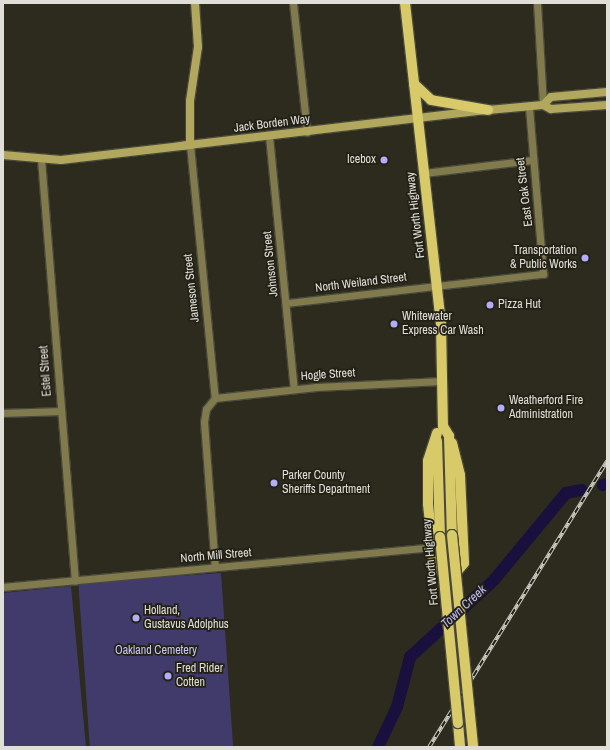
<!DOCTYPE html>
<style>
body{margin:0}
#map{position:relative;width:610px;height:750px;overflow:hidden;background:#2c2b1e;font-family:"Archivo Narrow",sans-serif}
div>[style]{position:absolute}
.green>*{inset:0;background:#403b6b;transform-origin:0 0}
.river>*{height:12px;margin:-6px;padding:0 6px;transform-origin:6px;border-radius:6px;background:#1a103d}
.roads{filter:drop-shadow(1px 0 #49483c) drop-shadow(-1px 0 #49483c) drop-shadow(0 1px #49483c) drop-shadow(0 -1px #49483c)}
.street>*{height:7px;margin:-3.5px;padding:0 3.5px;transform-origin:3.5px;border-radius:3.5px;background:#807a4d}
.secondary>*{height:8px;margin:-4px;padding:0 4px;transform-origin:4px;border-radius:4px;background:#b1a75d}
.primary>*{height:10px;margin:-5px;padding:0 5px;transform-origin:5px;border-radius:5px;background:#d8ca68}
.rail>*{height:3.5px;margin-top:-1.75px;transform-origin:0;background:repeating-linear-gradient(90deg,#232115 0 6px,#cccbc2 0 12px);box-sizing:border-box;border-block:1px solid #cccbc2}
.bridges{filter:drop-shadow(1px 0 #49483c) drop-shadow(-1px 0 #49483c) drop-shadow(0 1px #49483c) drop-shadow(0 -1px #49483c)}
.primary-bridge>*{height:10px;margin:-5px;padding:0 5px;transform-origin:5px;border-radius:5px;background:#d8ca68}
.dots>*{width:11px;height:11px;translate:-50% -50%;box-sizing:border-box;border:2px solid #232115;border-radius:50%}
span{translate:-50% -50%;white-space:nowrap;text-align:center;line-height:1.15;-webkit-text-stroke:3.5px #232115;paint-order:stroke}
.street-label{font-size:12px;color:#e0dfd7}
.poi-label{font-size:12px;color:#e0dfd7}
.right{translate:-100% -50%;text-align:right}
.left{translate:0 -50%;text-align:left}
.park-label{font-size:12px;color:#cac8f9}
.water-label{font-size:13px;color:#bebafa;font-style:italic}
.frame{position:absolute;inset:0;border:4px solid #e0dfd7;pointer-events:none}
</style>
<div id="map">
<div class="green">
<div style="left:221px;top:573px;width:174px;height:143px;rotate:86deg"></div>
<div style="clip-path:polygon(71px 586px,86px 747px,3px 747px,3px 593px)"></div>
</div>
<div class="river">
<div style="left:603px;top:485px;width:4px;rotate:-14deg"></div>
<div style="left:378px;top:747px;width:44px;rotate:-64.6deg"></div>
<div style="left:397px;top:707px;width:52px;rotate:-75.4deg"></div>
<div style="left:410px;top:657px;width:114px;rotate:-42.5deg"></div>
<div style="left:494px;top:580px;width:113px;rotate:-50.4deg"></div>
<div style="left:566px;top:493px;width:16px;rotate:-11deg"></div>
</div>
<div class="roads">
<div class="street">
<div style="left:293px;top:3px;width:130px;rotate:83.8deg"></div>
<div style="left:537px;top:3px;width:102px;rotate:86.6deg"></div>
<div style="left:269px;top:136px;width:254px;rotate:84.4deg"></div>
<div style="left:190px;top:145px;width:254px;rotate:84.4deg"></div>
<div style="left:215px;top:398px;width:14px;rotate:129deg"></div>
<div style="left:206px;top:409px;width:13px;rotate:99deg"></div>
<div style="left:204px;top:422px;width:145px;rotate:85.7deg"></div>
<div style="left:41px;top:159px;width:423px;rotate:85.4deg"></div>
<div style="left:424px;top:173px;width:109px;rotate:-6.9deg"></div>
<div style="left:287px;top:303px;width:258px;rotate:-6.5deg"></div>
<div style="left:543px;top:274px;width:169px;rotate:-94.8deg"></div>
<div style="left:215px;top:398px;width:102px;rotate:-6.2deg"></div>
<div style="left:316px;top:387px;width:126px;rotate:-2.7deg"></div>
<div style="left:3px;top:413px;width:57px;rotate:-2deg"></div>
<div style="left:3px;top:587px;width:431px;rotate:-5.3deg"></div>
</div>
<div class="secondary">
<div style="left:543px;top:105px;width:11px;rotate:-45deg"></div>
<div style="left:551px;top:97px;width:56px;rotate:-5.1deg"></div>
<div style="left:180px;top:146px;width:310px;rotate:-6.7deg"></div>
<div style="left:488px;top:110px;width:55px;rotate:-5.2deg"></div>
<div style="left:543px;top:105px;width:9px;rotate:27deg"></div>
<div style="left:551px;top:109px;width:56px;rotate:-4.1deg"></div>
<div style="left:3px;top:155px;width:58px;rotate:4.9deg"></div>
<div style="left:61px;top:160px;width:130px;rotate:-6.6deg"></div>
<div style="left:190px;top:145px;width:44px;rotate:-90deg"></div>
<div style="left:190px;top:101px;width:55px;rotate:-81.6deg"></div>
<div style="left:198px;top:47px;width:44px;rotate:-93.9deg"></div>
</div>
<div class="primary">
<div style="left:405px;top:3px;width:323px;rotate:83.6deg"></div>
<div style="left:441px;top:324px;width:102px;rotate:88.9deg"></div>
<div style="left:443px;top:426px;width:12px;rotate:59deg"></div>
<div style="left:449px;top:436px;width:99px;rotate:88.3deg"></div>
<div style="left:414px;top:84px;width:23px;rotate:43deg"></div>
<div style="left:431px;top:100px;width:58px;rotate:10deg"></div>
<div style="left:437px;top:433px;width:29px;rotate:108deg"></div>
<div style="left:428px;top:461px;width:43px;rotate:90deg"></div>
<div style="left:428px;top:504px;width:58px;rotate:84.1deg"></div>
<div style="left:434px;top:562px;width:8px;rotate:60deg"></div>
<div style="left:438px;top:569px;width:5px;rotate:11deg"></div>
<div style="left:443px;top:570px;width:15px"></div>
<div style="left:458px;top:570px;width:9px;rotate:-49deg"></div>
<div style="left:464px;top:563px;width:88px;rotate:-92.6deg"></div>
<div style="left:460px;top:475px;width:33px;rotate:-104deg"></div>
<div style="left:437px;top:441px;width:96px;rotate:88.2deg"></div>
<div style="left:458px;top:723px;width:24px;rotate:85deg"></div>
</div>
</div>
<div class="rail">
<div style="left:429px;top:747px;width:337px;rotate:-58.1deg"></div>
</div>
<div class="bridges">
<div class="primary-bridge">
<div style="left:452px;top:535px;width:213px;rotate:84.3deg"></div>
<div style="left:440px;top:537px;width:187px;rotate:84.5deg"></div>
</div>
</div>
<div class="dots">
<div style="left:384px;top:160px;background:#b2adf9"></div>
<div style="left:585px;top:258px;background:#b2adf9"></div>
<div style="left:490px;top:305px;background:#b2adf9"></div>
<div style="left:394px;top:324px;background:#b2adf9"></div>
<div style="left:501px;top:408px;background:#b2adf9"></div>
<div style="left:274px;top:483px;background:#b2adf9"></div>
<div style="left:136px;top:618px;background:#b2adf9"></div>
<div style="left:168px;top:676px;background:#b2adf9"></div>
</div>
<div class="street-label">
<span style="left:272px;top:124px;rotate:-7deg">Jack Borden Way</span>
<span style="left:525px;top:192px;rotate:-97deg">East Oak Street</span>
<span style="left:416px;top:215px;rotate:-97deg">Fort Worth Highway</span>
<span style="left:271px;top:264px;rotate:-96deg">Johnson Street</span>
<span style="left:361px;top:283px;rotate:-7deg">North Weiland Street</span>
<span style="left:192px;top:288px;rotate:-96deg">Jameson Street</span>
<span style="left:46px;top:371px;rotate:-94deg">Estel Street</span>
<span style="left:328px;top:375px;rotate:-4deg">Hogle Street</span>
<span style="left:216px;top:556px;rotate:-5deg">North Mill Street</span>
<span style="left:431px;top:562px;rotate:-95deg">Fort Worth Highway</span>
</div>
<div class="poi-label">
<span class="right" style="left:376px;top:160px">Icebox</span>
<span class="right" style="left:577px;top:258px">Transportation<br>&amp; Public Works</span>
<span class="left" style="left:498px;top:305px">Pizza Hut</span>
<span class="left" style="left:402px;top:324px">Whitewater<br>Express Car Wash</span>
<span class="left" style="left:509px;top:408px">Weatherford Fire<br>Administration</span>
<span class="left" style="left:282px;top:483px">Parker County<br>Sheriffs Department</span>
<span class="left" style="left:144px;top:618px">Holland,<br>Gustavus Adolphus</span>
<span class="left" style="left:176px;top:676px">Fred Rider<br>Cotten</span>
</div>
<div class="park-label">
<span style="left:156px;top:651px">Oakland Cemetery</span>
</div>
<div class="water-label">
<span style="left:464px;top:607px;rotate:-43deg">Town Creek</span>
</div>
<div class="frame"></div>
</div>
